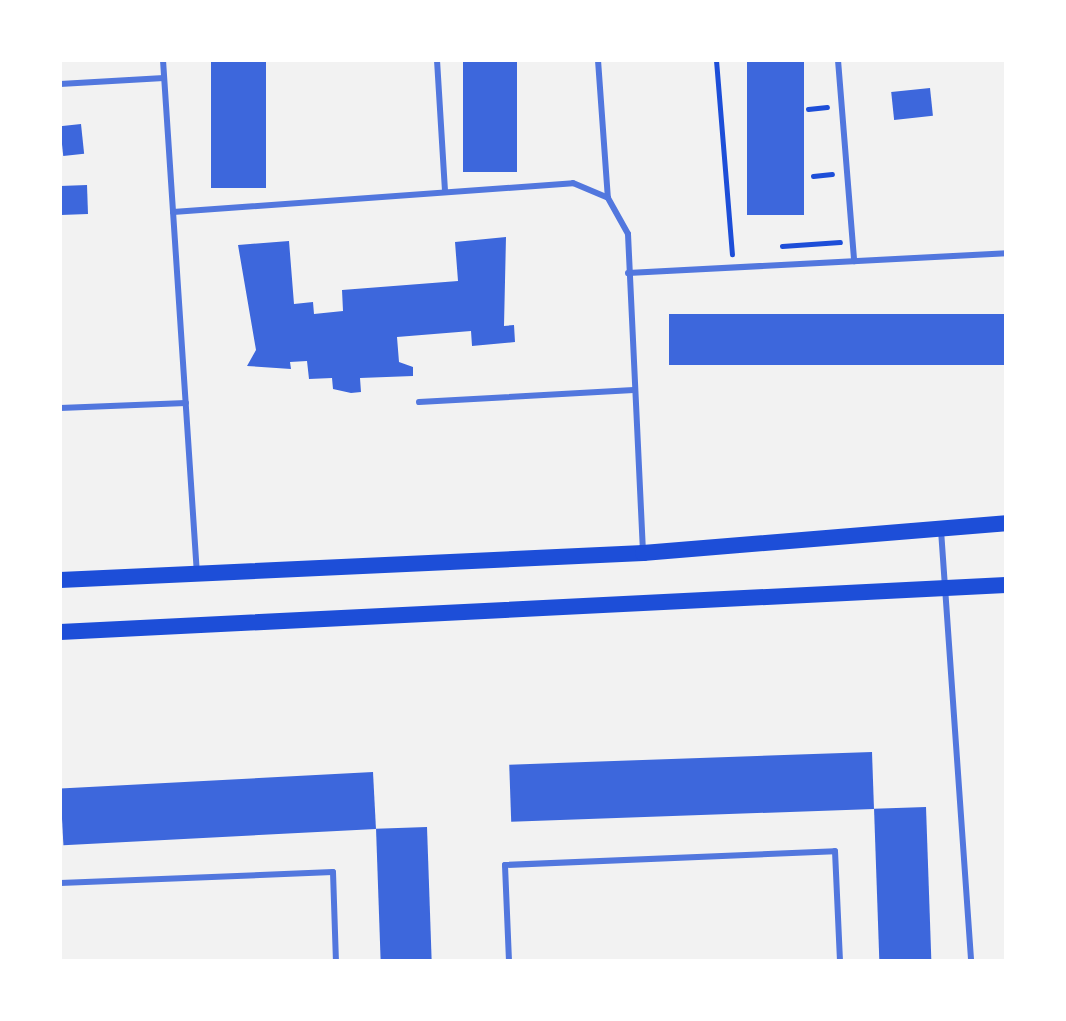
<!DOCTYPE html>
<style>
body{margin:0}
#map{position:relative;width:1066px;height:1021px;overflow:hidden;background:#f2f2f2;font-family:Arial,sans-serif}
div>[style]{position:absolute}
.building>*{inset:0;background:#3d67dc;transform-origin:0 0}
.path>*{height:5px;margin:-2.5px;padding:0 2.5px;transform-origin:2.5px;border-radius:2.5px;background:#1d4ed8}
.service>*{height:6px;margin:-3px;padding:0 3px;transform-origin:3px;border-radius:3px;background:#5277de}
.secondary>*{height:16px;margin:-8px;padding:0 8px;transform-origin:8px;border-radius:8px;background:#1d4ed8}
span{translate:-50% -50%;white-space:nowrap;text-align:center;line-height:1.15;-webkit-text-stroke:6px #fff;paint-order:stroke}
.frame{position:absolute;inset:0;border:62px solid #fff;pointer-events:none}
</style>
<div id="map">
<div class="building">
<div style="left:211px;top:60px;width:55px;height:128px"></div>
<div style="left:463px;top:60px;width:54px;height:112px"></div>
<div style="left:747px;top:60px;width:57px;height:155px"></div>
<div style="left:930px;top:88px;width:28px;height:39px;rotate:84deg"></div>
<div style="left:81px;top:124px;width:30px;height:21px;rotate:84deg"></div>
<div style="left:87px;top:185px;width:29px;height:27px;rotate:88deg"></div>
<div style="clip-path:polygon(506px 237px,504px 326px,514px 325px,515px 342px,472px 346px,471px 331px,397px 337px,399px 362px,413px 367px,413px 376px,360px 378px,361px 392px,351px 393px,333px 389px,332px 378px,309px 379px,307px 361px,290px 362px,291px 369px,247px 366px,256px 350px,238px 245px,289px 241px,294px 304px,313px 302px,314px 314px,343px 311px,342px 290px,458px 281px,455px 242px)"></div>
<div style="left:1006px;top:314px;width:51px;height:337px;rotate:90deg"></div>
<div style="left:872px;top:752px;width:57px;height:363px;rotate:88deg"></div>
<div style="left:373px;top:772px;width:57px;height:313px;rotate:87deg"></div>
<div style="left:926px;top:807px;width:154px;height:52px;rotate:88deg"></div>
<div style="left:427px;top:827px;width:134px;height:51px;rotate:88deg"></div>
</div>
<div class="path">
<div style="left:716px;top:60px;width:195px;rotate:85.3deg"></div>
<div style="left:808px;top:109px;width:19px;rotate:-6deg"></div>
<div style="left:813px;top:176px;width:19px;rotate:-6deg"></div>
<div style="left:782px;top:246px;width:58px;rotate:-3.9deg"></div>
</div>
<div class="service">
<div style="left:163px;top:60px;width:515px;rotate:86.22deg"></div>
<div style="left:437px;top:60px;width:132px;rotate:86.5deg"></div>
<div style="left:598px;top:60px;width:138px;rotate:85.9deg"></div>
<div style="left:838px;top:60px;width:202px;rotate:85.4deg"></div>
<div style="left:60px;top:84px;width:104px;rotate:-3.3deg"></div>
<div style="left:173px;top:212px;width:401px;rotate:-4.1deg"></div>
<div style="left:573px;top:183px;width:38px;rotate:23deg"></div>
<div style="left:608px;top:198px;width:41px;rotate:60.9deg"></div>
<div style="left:628px;top:234px;width:315px;rotate:87.3deg"></div>
<div style="left:628px;top:273px;width:379px;rotate:-3deg"></div>
<div style="left:419px;top:402px;width:215px;rotate:-3.2deg"></div>
<div style="left:60px;top:408px;width:126px;rotate:-2.3deg"></div>
<div style="left:941px;top:530px;width:432px;rotate:86deg"></div>
<div style="left:60px;top:883px;width:273px;rotate:-2.3deg"></div>
<div style="left:333px;top:872px;width:89px;rotate:88.1deg"></div>
<div style="left:509px;top:961px;width:96px;rotate:-92.4deg"></div>
<div style="left:505px;top:865px;width:330px;rotate:-2.4deg"></div>
<div style="left:835px;top:851px;width:110px;rotate:87.4deg"></div>
</div>
<div class="secondary">
<div style="left:60px;top:580px;width:584px;rotate:-2.65deg"></div>
<div style="left:643px;top:553px;width:364px;rotate:-4.7deg"></div>
<div style="left:60px;top:632px;width:947px;rotate:-2.84deg"></div>
</div>
<div class="frame"></div>
</div>
